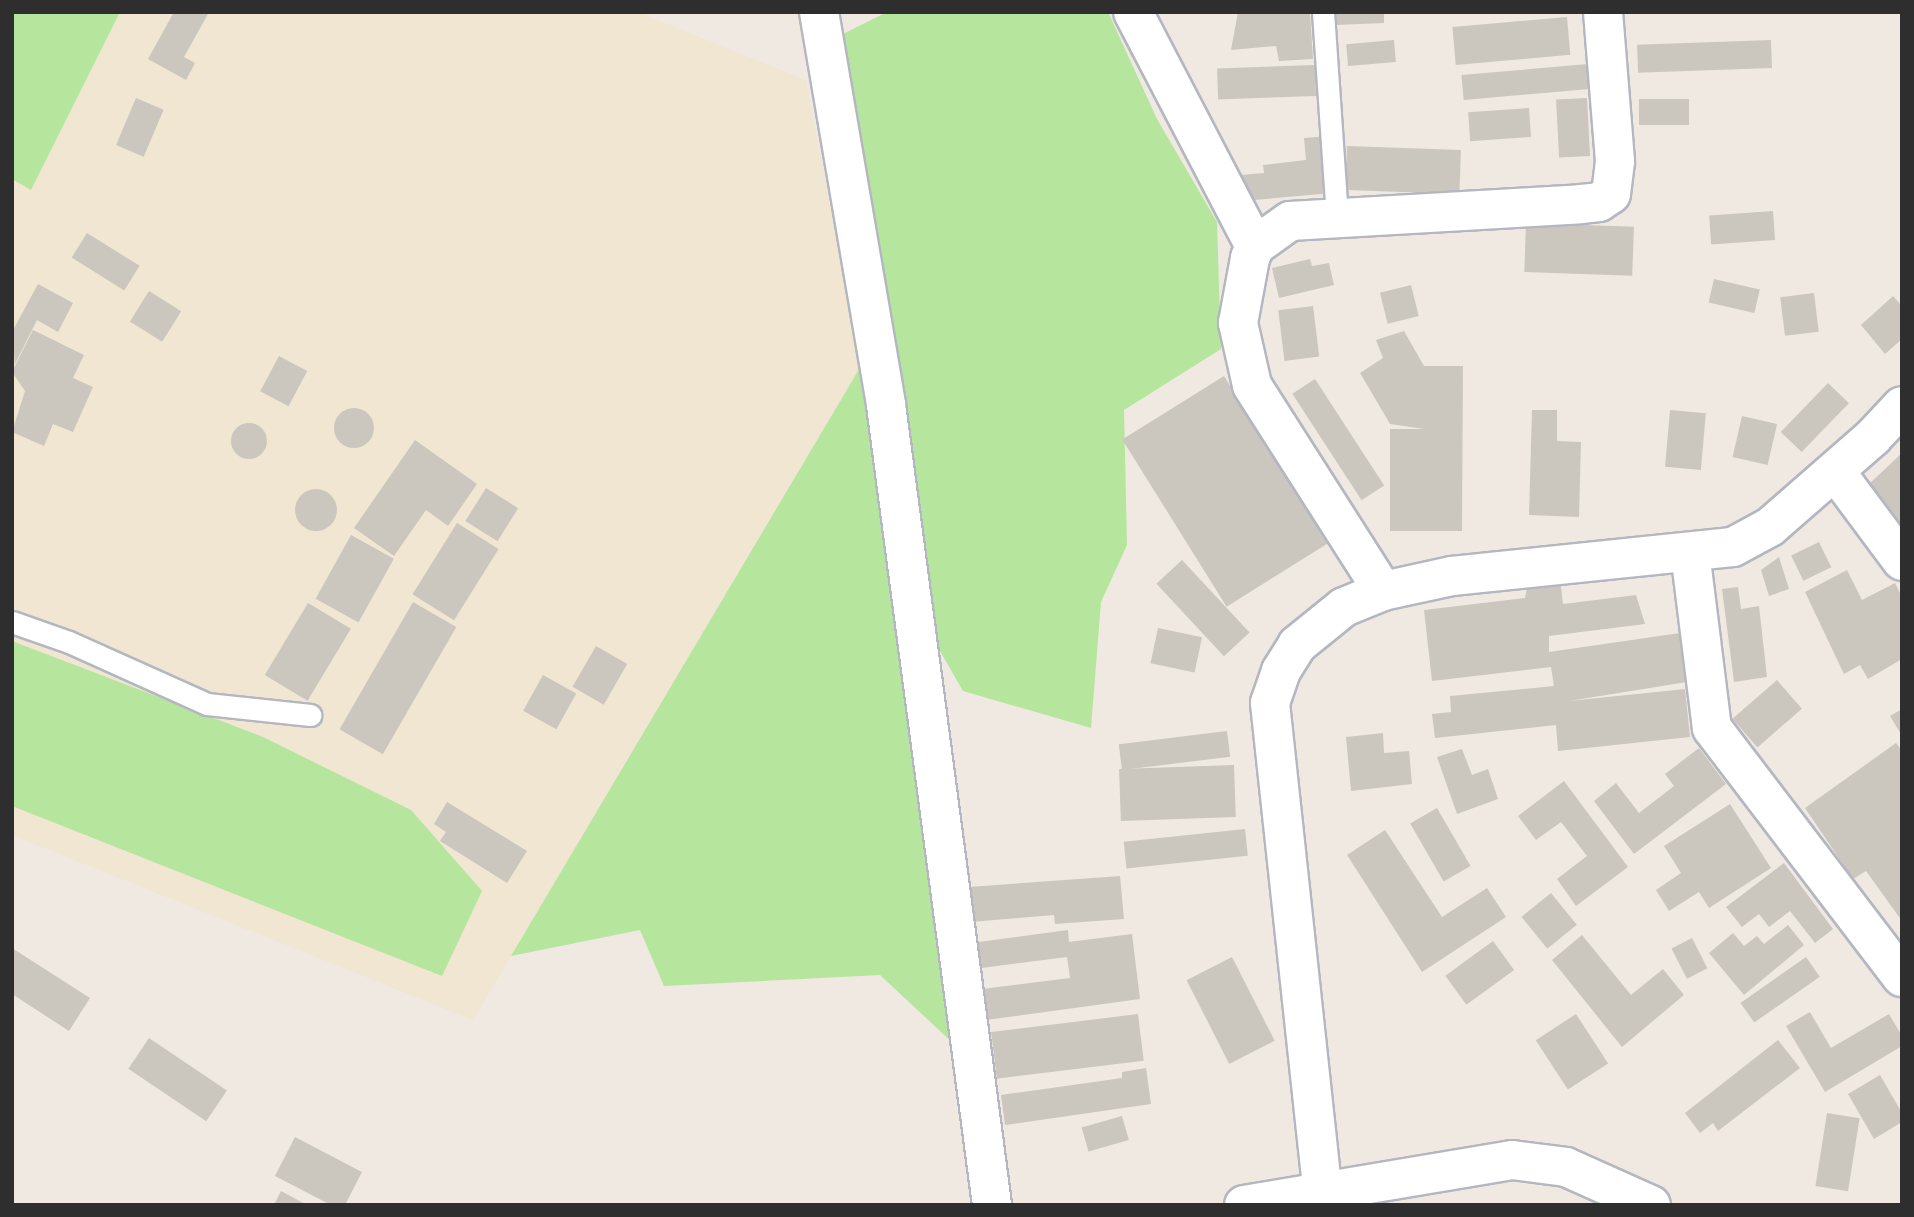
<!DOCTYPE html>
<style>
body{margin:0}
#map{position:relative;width:1914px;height:1217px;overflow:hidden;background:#efe9e1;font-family:"Source Sans 3",sans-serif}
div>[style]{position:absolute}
.education>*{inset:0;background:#f0e6d1}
.green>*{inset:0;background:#b6e59e}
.building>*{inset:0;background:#cbc7bf;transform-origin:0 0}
.round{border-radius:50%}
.roads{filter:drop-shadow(2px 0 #b4b7c1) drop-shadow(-2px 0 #b4b7c1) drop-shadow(0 2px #b4b7c1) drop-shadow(0 -2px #b4b7c1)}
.service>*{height:21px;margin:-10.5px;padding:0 10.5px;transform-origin:10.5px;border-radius:10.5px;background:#fff}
.minor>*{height:38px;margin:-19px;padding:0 19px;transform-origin:19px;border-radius:19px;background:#fff}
span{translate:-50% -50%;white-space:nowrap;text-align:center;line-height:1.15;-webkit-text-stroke:5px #fff;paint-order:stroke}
.frame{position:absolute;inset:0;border:14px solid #2e2e2e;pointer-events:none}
</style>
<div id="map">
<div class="education">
<div style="clip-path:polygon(12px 12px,638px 12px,806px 80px,861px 366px,473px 1020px,12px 835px)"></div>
</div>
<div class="green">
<div style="clip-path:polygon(12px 12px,120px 12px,31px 190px,12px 179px)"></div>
<div style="clip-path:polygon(887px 12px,1108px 12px,1157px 119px,1217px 222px,1221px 349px,1124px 410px,1127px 545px,1101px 602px,1091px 728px,963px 691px,940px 651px,880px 250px,841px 35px)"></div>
<div style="clip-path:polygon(861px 366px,955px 1045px,880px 975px,664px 986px,640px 930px,511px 956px)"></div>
<div style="clip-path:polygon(12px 641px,263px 737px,411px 810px,482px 891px,442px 976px,12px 806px)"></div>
</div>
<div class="building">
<div style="clip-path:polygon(174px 12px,209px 12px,184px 57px,195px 63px,186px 80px,148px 59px)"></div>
<div style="clip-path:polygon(1238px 12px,1310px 12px,1313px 59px,1279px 61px,1276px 46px,1231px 50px)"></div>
<div style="clip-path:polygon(1336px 12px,1384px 12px,1384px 23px,1337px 25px)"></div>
<div style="left:1567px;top:17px;width:38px;height:115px;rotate:85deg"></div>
<div style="left:1394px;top:40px;width:22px;height:48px;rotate:85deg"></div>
<div style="left:1771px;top:40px;width:28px;height:134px;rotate:88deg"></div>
<div style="left:1588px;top:64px;width:25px;height:127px;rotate:85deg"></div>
<div style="left:1315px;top:65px;width:31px;height:98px;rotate:88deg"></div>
<div style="left:136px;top:98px;width:30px;height:51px;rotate:23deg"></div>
<div style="left:1587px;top:98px;width:58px;height:31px;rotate:87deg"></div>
<div style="left:1689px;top:99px;width:26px;height:50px;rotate:90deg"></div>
<div style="left:1529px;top:108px;width:29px;height:61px;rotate:86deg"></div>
<div style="clip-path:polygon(1328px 136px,1332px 193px,1243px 201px,1241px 175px,1264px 173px,1263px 165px,1306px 160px,1304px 138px)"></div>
<div style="left:1347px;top:146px;width:114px;height:44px;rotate:2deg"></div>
<div style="left:1773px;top:211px;width:29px;height:64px;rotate:86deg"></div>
<div style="left:1526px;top:223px;width:108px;height:49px;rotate:2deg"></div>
<div style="left:87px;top:233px;width:62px;height:29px;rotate:32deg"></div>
<div style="clip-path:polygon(1310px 259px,1312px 266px,1329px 263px,1334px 285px,1279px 298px,1272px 268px)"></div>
<div style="left:1714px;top:279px;width:47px;height:24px;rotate:13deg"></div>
<div style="clip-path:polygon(38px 284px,73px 303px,58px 332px,37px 320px,15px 364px,12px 332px)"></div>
<div style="left:1411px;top:285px;width:32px;height:32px;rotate:76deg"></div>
<div style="left:149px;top:291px;width:38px;height:36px;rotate:32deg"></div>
<div style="left:1814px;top:293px;width:39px;height:34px;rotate:83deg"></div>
<div style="clip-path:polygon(1893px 296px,1902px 306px,1902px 339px,1885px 354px,1861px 325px)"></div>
<div style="left:1313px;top:306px;width:51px;height:35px;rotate:83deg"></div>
<div style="clip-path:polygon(33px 330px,84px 355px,73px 378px,93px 387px,73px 432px,53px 424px,44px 446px,12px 432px,25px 391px,12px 372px)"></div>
<div style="clip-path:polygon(1404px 331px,1424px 366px,1463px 366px,1462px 531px,1390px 531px,1390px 429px,1424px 429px,1390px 424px,1360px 373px,1383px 358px,1376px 340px)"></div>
<div style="left:279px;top:356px;width:32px;height:40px;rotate:28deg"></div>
<div style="left:1224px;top:376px;width:197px;height:120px;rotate:58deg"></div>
<div style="left:1315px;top:379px;width:127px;height:27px;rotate:57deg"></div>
<div style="left:1828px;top:383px;width:29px;height:68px;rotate:44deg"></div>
<div class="round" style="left:334px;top:408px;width:40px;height:40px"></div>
<div style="clip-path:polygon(1532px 410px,1557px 410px,1557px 441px,1581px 442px,1579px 517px,1529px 515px)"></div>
<div style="left:1670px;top:410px;width:36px;height:57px;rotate:5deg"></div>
<div style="left:1742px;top:416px;width:36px;height:42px;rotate:13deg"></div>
<div class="round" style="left:231px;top:423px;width:36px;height:36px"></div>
<div style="clip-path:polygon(415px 440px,477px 484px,448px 526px,426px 510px,394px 556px,354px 528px)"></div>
<div style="clip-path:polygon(1902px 453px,1902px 527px,1868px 485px)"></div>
<div style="left:486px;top:488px;width:38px;height:39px;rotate:32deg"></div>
<div class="round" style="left:295px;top:489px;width:42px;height:42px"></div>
<div style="left:457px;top:523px;width:49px;height:84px;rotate:32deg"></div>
<div style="left:351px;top:535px;width:49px;height:73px;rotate:29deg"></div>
<div style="left:1819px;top:542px;width:28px;height:31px;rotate:64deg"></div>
<div style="clip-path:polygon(1779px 557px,1789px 589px,1769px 596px,1761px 570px)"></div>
<div style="left:1182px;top:560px;width:99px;height:35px;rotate:47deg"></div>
<div style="clip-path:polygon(1847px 570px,1862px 600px,1895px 583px,1902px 597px,1902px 659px,1868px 679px,1860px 665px,1844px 674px,1805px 592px)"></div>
<div style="clip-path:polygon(1560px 579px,1563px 604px,1636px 595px,1645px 624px,1549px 636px,1549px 652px,1680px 633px,1687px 682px,1569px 701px,1685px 689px,1690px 737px,1558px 751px,1556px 725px,1435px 738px,1432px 714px,1451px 712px,1450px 696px,1554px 686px,1551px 667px,1432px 681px,1424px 610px,1525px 598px,1528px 583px)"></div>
<div style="clip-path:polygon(1738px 587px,1741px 609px,1759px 606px,1767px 677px,1734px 682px,1722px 589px)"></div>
<div style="left:413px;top:602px;width:50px;height:147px;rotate:30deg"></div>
<div style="left:308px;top:603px;width:50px;height:84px;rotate:31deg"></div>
<div style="left:1158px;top:628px;width:45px;height:36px;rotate:12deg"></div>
<div style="left:596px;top:646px;width:36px;height:47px;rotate:30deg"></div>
<div style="left:543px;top:675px;width:38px;height:41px;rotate:29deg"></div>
<div style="left:1777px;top:680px;width:38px;height:59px;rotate:49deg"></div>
<div style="clip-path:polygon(1902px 709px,1902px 736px,1890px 716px)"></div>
<div style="left:1227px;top:731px;width:26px;height:109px;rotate:83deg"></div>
<div style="clip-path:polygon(1383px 733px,1384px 753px,1409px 751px,1412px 784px,1351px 791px,1346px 737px)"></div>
<div style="clip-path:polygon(1896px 743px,1902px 751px,1902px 921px,1866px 871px,1853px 879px,1805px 808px)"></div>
<div style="clip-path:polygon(1699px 748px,1726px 784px,1634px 854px,1594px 801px,1616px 783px,1639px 813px,1674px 786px,1665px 774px)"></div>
<div style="clip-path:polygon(1462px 749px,1472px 775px,1488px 769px,1498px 799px,1457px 814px,1437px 757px)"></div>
<div style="left:1234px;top:765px;width:52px;height:115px;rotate:88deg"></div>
<div style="clip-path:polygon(1564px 781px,1628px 867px,1576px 906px,1557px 879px,1587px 856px,1561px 822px,1536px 840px,1518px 816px)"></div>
<div style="clip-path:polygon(447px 802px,527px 851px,507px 883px,440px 841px,446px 832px,434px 824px)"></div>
<div style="clip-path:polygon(1730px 804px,1771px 868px,1709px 908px,1699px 892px,1669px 911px,1656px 890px,1681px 873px,1664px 846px)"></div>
<div style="left:1437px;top:808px;width:67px;height:31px;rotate:60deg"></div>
<div style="left:1245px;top:829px;width:27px;height:122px;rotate:84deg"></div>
<div style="clip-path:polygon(1385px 830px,1442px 917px,1487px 888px,1506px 917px,1422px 972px,1347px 855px)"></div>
<div style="clip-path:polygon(1784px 863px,1833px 929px,1815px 943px,1790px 911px,1769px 927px,1759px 914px,1742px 927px,1726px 907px)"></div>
<div style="clip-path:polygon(1120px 876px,1124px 919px,1055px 924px,1054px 915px,971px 922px,968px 887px)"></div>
<div style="left:1551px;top:893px;width:41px;height:38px;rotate:51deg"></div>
<div style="clip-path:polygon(1788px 925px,1804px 945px,1744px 995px,1709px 953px,1733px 933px,1744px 946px,1757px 936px,1764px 944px)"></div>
<div style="clip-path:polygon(1068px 930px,1069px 942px,1132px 934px,1140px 999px,986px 1020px,982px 989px,1070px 978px,1067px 957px,974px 969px,971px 943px)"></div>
<div style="clip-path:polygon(1582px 935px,1631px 995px,1663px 969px,1684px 995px,1622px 1047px,1552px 960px)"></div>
<div style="left:1692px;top:938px;width:34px;height:23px;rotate:63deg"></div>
<div style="left:1493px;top:941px;width:36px;height:59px;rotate:54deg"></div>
<div style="clip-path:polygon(12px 948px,90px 998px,69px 1031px,12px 994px)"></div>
<div style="left:1232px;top:957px;width:94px;height:51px;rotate:63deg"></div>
<div style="left:1806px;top:957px;width:24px;height:80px;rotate:55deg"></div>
<div style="clip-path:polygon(1810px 1012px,1831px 1048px,1889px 1014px,1902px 1036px,1902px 1046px,1825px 1092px,1786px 1026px)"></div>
<div style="left:1138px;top:1014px;width:47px;height:148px;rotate:83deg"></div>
<div style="left:1576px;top:1014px;width:59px;height:48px;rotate:57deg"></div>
<div style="left:149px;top:1038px;width:94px;height:37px;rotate:34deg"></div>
<div style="clip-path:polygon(1778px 1040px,1800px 1068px,1718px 1131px,1713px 1123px,1700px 1133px,1685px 1113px)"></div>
<div style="clip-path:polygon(1146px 1068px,1151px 1104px,1005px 1125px,1001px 1095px,1122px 1078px,1122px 1072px)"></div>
<div style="clip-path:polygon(1880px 1075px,1902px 1113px,1902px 1122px,1874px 1139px,1848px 1094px)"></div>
<div style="left:1827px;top:1113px;width:33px;height:74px;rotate:9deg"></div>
<div style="left:1122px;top:1116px;width:25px;height:42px;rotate:74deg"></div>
<div style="clip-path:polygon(295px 1137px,362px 1172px,345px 1205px,331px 1205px,275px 1176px)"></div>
<div style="clip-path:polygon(281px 1191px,307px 1205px,274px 1205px)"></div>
</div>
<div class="roads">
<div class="service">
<div style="left:1323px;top:12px;width:206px;rotate:86.1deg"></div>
<div style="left:12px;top:622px;width:60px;rotate:19.3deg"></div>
<div style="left:69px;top:642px;width:151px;rotate:24.2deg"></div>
<div style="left:207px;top:704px;width:104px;rotate:6.1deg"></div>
</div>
<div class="minor">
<div style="left:819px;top:12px;width:399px;rotate:80.3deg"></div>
<div style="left:886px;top:405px;width:807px;rotate:82.45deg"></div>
<div style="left:1133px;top:12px;width:264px;rotate:62.5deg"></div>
<div style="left:1835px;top:471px;width:112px;rotate:53.3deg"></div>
<div style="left:1690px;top:552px;width:177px;rotate:82.9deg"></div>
<div style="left:1712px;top:728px;width:313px;rotate:52.7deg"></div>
<div style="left:1383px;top:591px;width:244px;rotate:-122.5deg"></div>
<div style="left:1252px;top:385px;width:64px;rotate:-102.7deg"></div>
<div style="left:1238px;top:323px;width:66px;rotate:-79.5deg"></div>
<div style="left:1250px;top:258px;width:13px;rotate:-67deg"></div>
<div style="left:1255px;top:246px;width:43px;rotate:-35.5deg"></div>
<div style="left:1290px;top:221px;width:291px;rotate:-3.3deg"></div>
<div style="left:1581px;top:204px;width:18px;rotate:-6deg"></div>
<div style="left:1599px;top:202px;width:14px;rotate:-34deg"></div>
<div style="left:1611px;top:194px;width:33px;rotate:-83deg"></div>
<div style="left:1615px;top:161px;width:149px;rotate:-94.6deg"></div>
<div style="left:1244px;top:1205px;width:272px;rotate:-9.5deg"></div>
<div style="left:1512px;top:1160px;width:54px;rotate:7.4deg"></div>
<div style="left:1566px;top:1167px;width:93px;rotate:24.1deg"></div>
<div style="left:1324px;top:1205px;width:505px;rotate:-96.14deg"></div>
<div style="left:1270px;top:703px;width:34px;rotate:-71deg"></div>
<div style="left:1281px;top:671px;width:31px;rotate:-58deg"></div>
<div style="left:1297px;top:645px;width:60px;rotate:-39deg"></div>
<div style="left:1344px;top:607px;width:42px;rotate:-22.3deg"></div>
<div style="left:1383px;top:591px;width:71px;rotate:-12.3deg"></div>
<div style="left:1452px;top:576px;width:282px;rotate:-5.9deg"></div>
<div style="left:1733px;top:547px;width:42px;rotate:-28.4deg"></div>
<div style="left:1770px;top:527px;width:137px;rotate:-41.1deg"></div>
<div style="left:1873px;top:437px;width:42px;rotate:-46.9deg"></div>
</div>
</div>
<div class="frame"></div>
</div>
